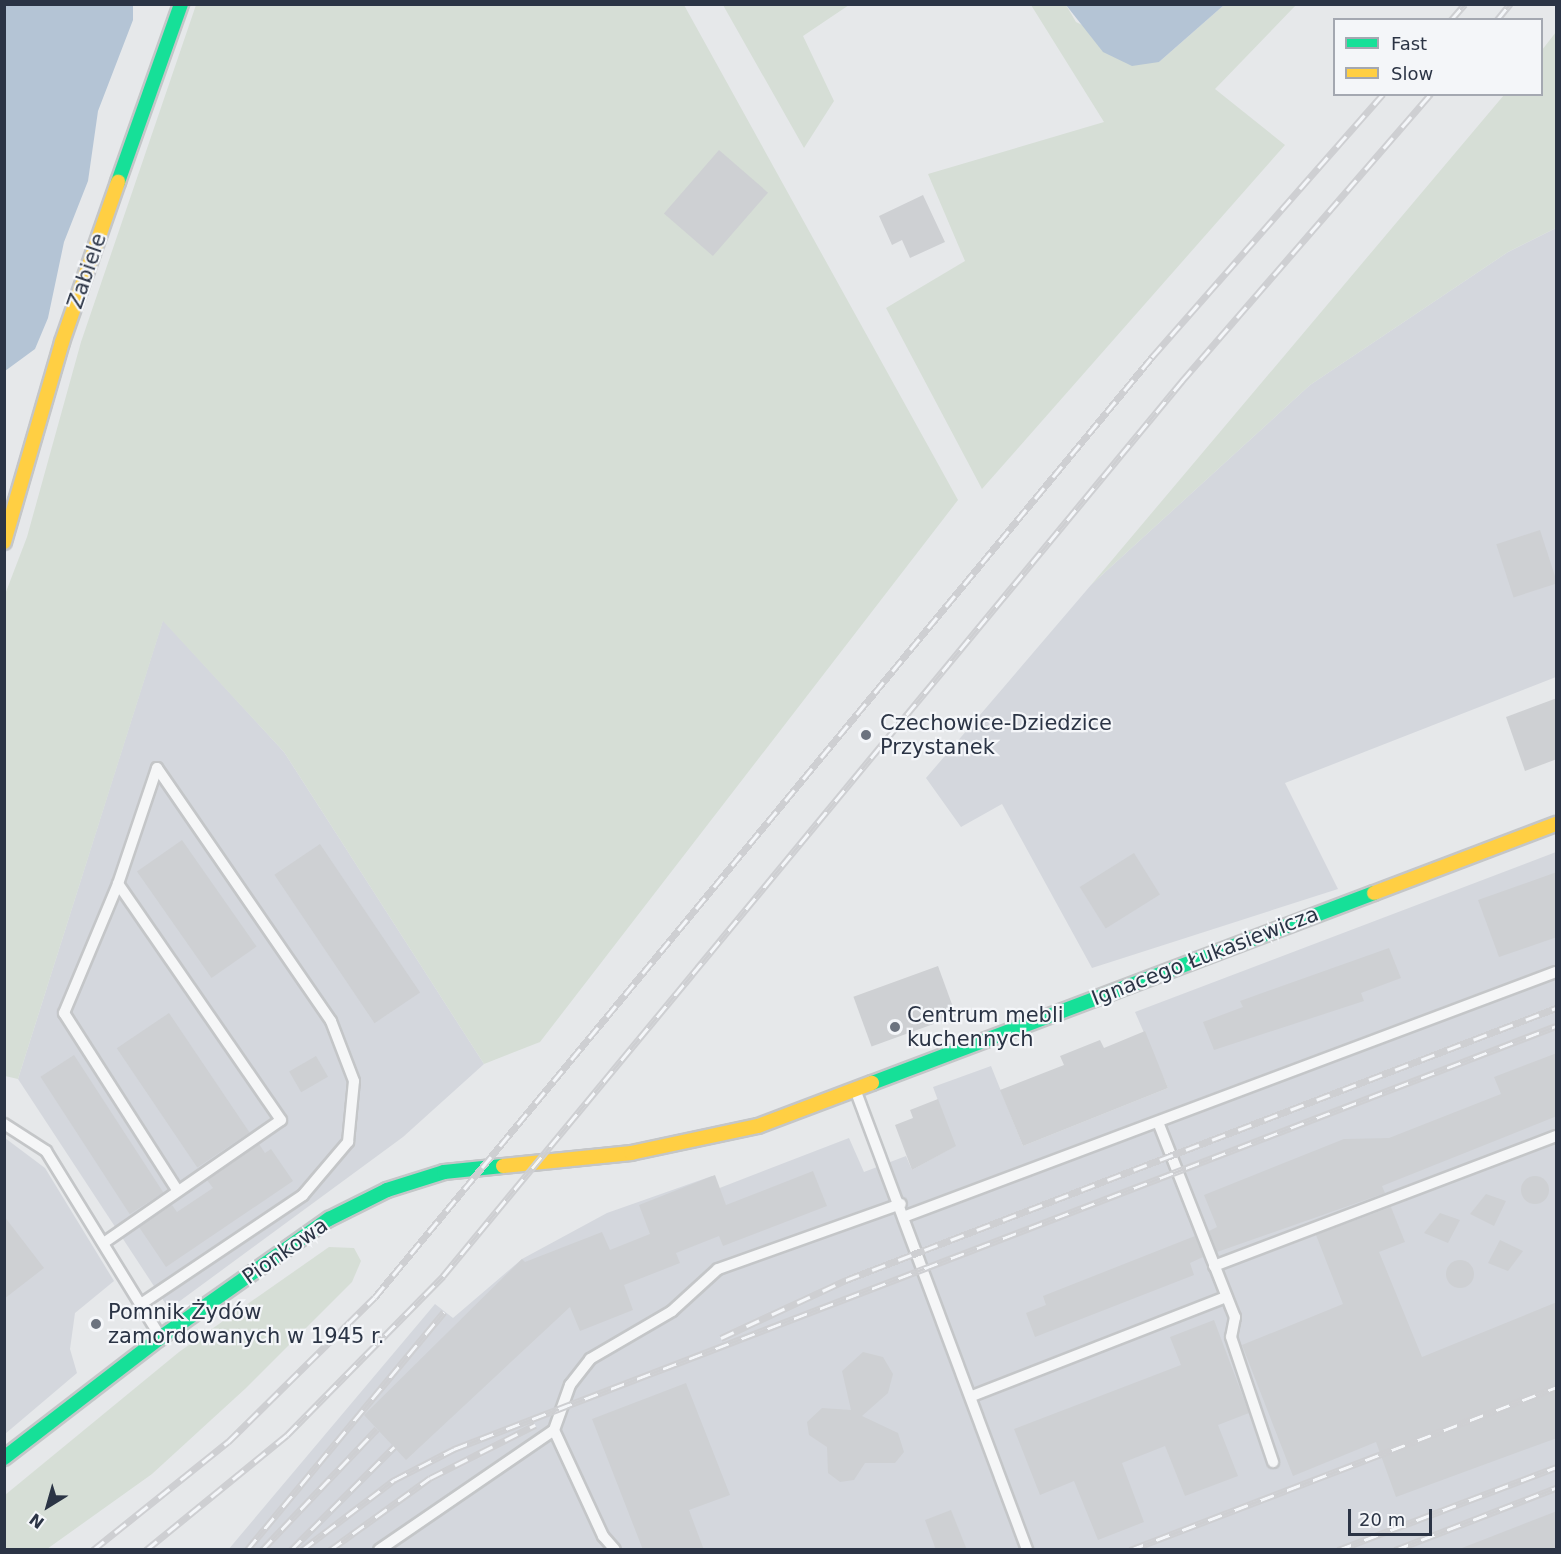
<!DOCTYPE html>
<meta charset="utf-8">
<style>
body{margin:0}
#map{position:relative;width:1561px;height:1554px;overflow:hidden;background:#e6e8ea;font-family:"DejaVu Sans",sans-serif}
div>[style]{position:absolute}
.built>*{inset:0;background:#d4d7dd}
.green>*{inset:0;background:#d6ded6}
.water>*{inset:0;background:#b4c4d5}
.building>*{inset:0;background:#ced0d3;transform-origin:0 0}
.round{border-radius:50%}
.roads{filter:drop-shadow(2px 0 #c4c6c8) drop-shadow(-2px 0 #c4c6c8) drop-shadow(0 2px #c4c6c8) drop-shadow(0 -2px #c4c6c8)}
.lane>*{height:10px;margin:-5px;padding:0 5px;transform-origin:5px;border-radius:5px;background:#f5f6f7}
.fast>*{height:14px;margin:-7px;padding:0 7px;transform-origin:7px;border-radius:7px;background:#16e098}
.slow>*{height:14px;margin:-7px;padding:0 7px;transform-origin:7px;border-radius:7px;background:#ffcf43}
.rail>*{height:7px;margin-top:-3.5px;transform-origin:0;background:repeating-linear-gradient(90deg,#f4f6f9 0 14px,#cecfd2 0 28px);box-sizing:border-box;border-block:2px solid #cecfd2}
.dots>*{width:16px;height:16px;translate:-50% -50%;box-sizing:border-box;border:3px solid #f4f6f9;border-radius:50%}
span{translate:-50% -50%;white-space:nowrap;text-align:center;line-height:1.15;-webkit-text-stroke:4.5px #f4f6f9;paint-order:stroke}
.street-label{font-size:21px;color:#2b3445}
.poi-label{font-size:21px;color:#2b3445}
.left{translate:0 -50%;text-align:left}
.frame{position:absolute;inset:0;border:6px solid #2b3445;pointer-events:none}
.legend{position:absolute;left:1333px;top:18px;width:210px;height:78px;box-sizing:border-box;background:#f4f6f9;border:2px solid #a4a8b1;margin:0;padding:8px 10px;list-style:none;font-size:18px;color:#2b3445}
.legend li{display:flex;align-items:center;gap:12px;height:30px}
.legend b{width:30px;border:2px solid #a4a8b1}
.north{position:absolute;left:18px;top:1476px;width:60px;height:60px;-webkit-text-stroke:4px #f4f6f9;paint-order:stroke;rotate:217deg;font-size:16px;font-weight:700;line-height:24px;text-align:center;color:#2b3445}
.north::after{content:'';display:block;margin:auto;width:21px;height:27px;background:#2b3445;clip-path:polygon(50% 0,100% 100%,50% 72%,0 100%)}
.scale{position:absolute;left:1348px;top:1509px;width:84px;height:27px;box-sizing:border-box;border:3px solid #2b3445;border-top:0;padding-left:8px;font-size:18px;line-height:21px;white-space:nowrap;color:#2b3445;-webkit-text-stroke:4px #f4f6f9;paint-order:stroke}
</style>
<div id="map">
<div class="built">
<div style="clip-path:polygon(1556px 228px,1556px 677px,1285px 783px,1338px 889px,1092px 968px,1002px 804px,961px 827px,926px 778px,1091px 585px,1310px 385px,1508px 252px)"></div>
<div style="clip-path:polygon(163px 620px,284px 752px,484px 1064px,403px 1137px,169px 1309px,18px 1079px)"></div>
<div style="clip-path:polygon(1556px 852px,1556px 1549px,228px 1550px,435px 1304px,453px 1318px,522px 1259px,607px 1213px,712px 1176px,717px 1189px,849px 1138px,864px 1172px,906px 1156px,912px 1170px,955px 1146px,933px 1087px,991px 1066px,1023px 1146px,1168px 1088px,1135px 1012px)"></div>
<div style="clip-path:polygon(5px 1138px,45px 1168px,114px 1281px,75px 1313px,70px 1349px,77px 1373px,5px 1434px)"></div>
</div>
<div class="green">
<div style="clip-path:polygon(196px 5px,684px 5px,958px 500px,540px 1042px,484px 1064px,284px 752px,163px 621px,18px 1079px,5px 1076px,4px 597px,27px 537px,81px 342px)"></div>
<div style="clip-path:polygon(723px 5px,849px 5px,803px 36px,834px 101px,804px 148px)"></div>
<div style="clip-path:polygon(1031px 5px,1066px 5px,1076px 22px,1159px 62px,1224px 5px,1296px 5px,1215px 89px,1285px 145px,982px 489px,886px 308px,965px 261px,928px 174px,1104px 122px)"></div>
<div style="clip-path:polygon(1556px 32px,1556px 228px,1508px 252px,1310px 385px,1091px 585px,1504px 95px,1542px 94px,1542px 50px)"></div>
<div style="clip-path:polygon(329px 1247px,354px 1248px,361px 1261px,352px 1282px,246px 1388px,152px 1474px,47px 1549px,5px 1549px,5px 1495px,179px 1352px)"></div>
</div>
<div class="water">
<div style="clip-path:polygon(4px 5px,133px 5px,133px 20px,98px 111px,88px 181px,64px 242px,48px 318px,35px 349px,5px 371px)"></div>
<div style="clip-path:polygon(1066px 5px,1224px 5px,1159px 62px,1132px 66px,1103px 52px)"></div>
</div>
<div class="building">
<div style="left:719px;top:150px;width:65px;height:84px;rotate:41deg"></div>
<div style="clip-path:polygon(923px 195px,945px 242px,910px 258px,902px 240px,892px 245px,879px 216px)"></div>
<div style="left:1540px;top:530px;width:56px;height:46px;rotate:72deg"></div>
<div style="clip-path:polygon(1557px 698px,1557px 759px,1525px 771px,1506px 717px)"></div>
<div style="left:182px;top:840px;width:130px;height:55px;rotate:55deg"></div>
<div style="left:320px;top:844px;width:179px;height:55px;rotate:56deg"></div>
<div style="left:1134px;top:853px;width:49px;height:64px;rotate:58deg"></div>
<div style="clip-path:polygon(1557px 872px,1557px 937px,1499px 957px,1478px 900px)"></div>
<div style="clip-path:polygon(1389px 948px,1401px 978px,1361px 993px,1364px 1001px,1214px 1050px,1203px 1022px,1243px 1007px,1240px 1001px)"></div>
<div style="left:938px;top:966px;width:53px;height:90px;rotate:70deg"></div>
<div style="left:169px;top:1013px;width:144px;height:63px;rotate:56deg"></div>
<div style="clip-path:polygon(1145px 1031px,1168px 1088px,1023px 1146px,1000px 1090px,1064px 1065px,1060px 1056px,1100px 1040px,1104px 1048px)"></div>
<div style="clip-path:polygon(1557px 1053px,1557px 1116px,1382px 1186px,1385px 1193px,1217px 1252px,1209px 1231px,1217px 1227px,1204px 1195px,1344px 1139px,1389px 1138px,1501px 1094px,1494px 1077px)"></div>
<div style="left:74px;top:1055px;width:164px;height:40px;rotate:57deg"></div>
<div style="left:316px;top:1056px;width:24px;height:31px;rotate:60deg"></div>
<div style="clip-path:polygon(938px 1099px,956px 1146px,912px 1170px,895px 1125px,913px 1118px,910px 1110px)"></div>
<div style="clip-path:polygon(259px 1144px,265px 1153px,271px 1149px,293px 1181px,166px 1267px,139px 1227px,172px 1205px,177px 1212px,213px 1188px,207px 1180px)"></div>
<div style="clip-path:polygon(813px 1171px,827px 1206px,723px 1246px,719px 1236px,676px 1253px,680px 1263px,624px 1285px,633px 1310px,580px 1331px,570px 1307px,406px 1460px,364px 1415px,522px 1259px,525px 1262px,602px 1232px,610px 1250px,650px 1234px,639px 1205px,715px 1175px,726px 1205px)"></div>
<div class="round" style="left:1521px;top:1176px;width:28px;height:28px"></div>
<div style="clip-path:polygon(1486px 1194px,1506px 1201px,1494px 1226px,1470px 1214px)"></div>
<div style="clip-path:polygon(1391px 1207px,1405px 1242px,1379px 1252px,1422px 1357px,1557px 1302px,1557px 1438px,1396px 1497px,1376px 1442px,1293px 1476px,1242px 1345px,1343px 1304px,1316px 1235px)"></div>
<div style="clip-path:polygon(1440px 1213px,1460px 1220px,1448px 1243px,1424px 1233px)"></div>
<div style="clip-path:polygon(4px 1216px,44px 1268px,4px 1299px)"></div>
<div style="clip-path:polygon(1195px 1236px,1203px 1257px,1190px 1263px,1194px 1275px,1035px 1337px,1026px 1313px,1046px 1305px,1043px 1296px)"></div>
<div style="clip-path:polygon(1500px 1240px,1523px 1251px,1508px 1271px,1488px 1263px)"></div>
<div class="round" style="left:1446px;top:1260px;width:28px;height:28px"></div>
<div style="clip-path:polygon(1214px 1320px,1249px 1413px,1218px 1425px,1238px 1476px,1185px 1496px,1165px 1446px,1122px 1463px,1144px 1522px,1098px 1540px,1074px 1481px,1040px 1495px,1014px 1429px,1181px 1365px,1170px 1337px)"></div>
<div style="clip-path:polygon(863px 1352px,883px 1357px,893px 1374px,888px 1393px,862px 1416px,898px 1433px,904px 1452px,895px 1463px,865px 1463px,854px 1480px,840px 1482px,828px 1473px,827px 1447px,809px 1435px,807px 1422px,822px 1408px,851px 1410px,842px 1371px)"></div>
<div style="clip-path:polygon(686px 1383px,730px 1495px,689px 1510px,704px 1550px,643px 1550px,592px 1419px)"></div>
<div style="clip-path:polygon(951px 1510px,967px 1550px,936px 1550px,925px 1520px)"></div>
<div style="clip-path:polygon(1557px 1511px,1557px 1550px,1462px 1550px,1462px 1548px)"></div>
</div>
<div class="roads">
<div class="lane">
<div style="left:856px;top:1092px;width:489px;rotate:69.5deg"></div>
<div style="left:1158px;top:1122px;width:210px;rotate:68.5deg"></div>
<div style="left:1235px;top:1317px;width:20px;rotate:101deg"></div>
<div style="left:1231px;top:1337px;width:132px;rotate:71.4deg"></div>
<div style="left:4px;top:1124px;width:50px;rotate:32.7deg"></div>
<div style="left:46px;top:1151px;width:216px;rotate:58.4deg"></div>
<div style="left:906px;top:1216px;width:694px;rotate:-20.58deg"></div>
<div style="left:105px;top:1242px;width:214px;rotate:-34.7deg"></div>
<div style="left:281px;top:1120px;width:287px;rotate:-124.6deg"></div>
<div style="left:1214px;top:1266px;width:366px;rotate:-20.8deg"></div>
<div style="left:141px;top:1304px;width:195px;rotate:-33.9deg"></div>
<div style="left:303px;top:1195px;width:70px;rotate:-49.7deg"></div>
<div style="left:348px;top:1142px;width:61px;rotate:-84.4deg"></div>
<div style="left:354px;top:1081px;width:64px;rotate:-111deg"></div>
<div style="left:331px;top:1021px;width:307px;rotate:-124.5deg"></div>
<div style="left:157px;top:768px;width:122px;rotate:108.6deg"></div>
<div style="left:118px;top:884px;width:140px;rotate:112.7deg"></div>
<div style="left:64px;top:1013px;width:211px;rotate:57.4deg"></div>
<div style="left:972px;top:1396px;width:273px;rotate:-21.3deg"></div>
<div style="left:554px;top:1430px;width:117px;rotate:65.2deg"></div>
<div style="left:603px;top:1536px;width:18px;rotate:49deg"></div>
<div style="left:379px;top:1550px;width:212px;rotate:-34.4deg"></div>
<div style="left:554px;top:1430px;width:48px;rotate:-70.4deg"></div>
<div style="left:570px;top:1385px;width:33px;rotate:-52deg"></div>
<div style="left:590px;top:1359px;width:95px;rotate:-30.3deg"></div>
<div style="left:672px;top:1311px;width:62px;rotate:-42.4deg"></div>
<div style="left:718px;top:1269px;width:194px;rotate:-19.6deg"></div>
</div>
<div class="fast">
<div style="left:118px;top:182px;width:189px;rotate:-70.5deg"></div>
<div style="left:872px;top:1083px;width:537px;rotate:-20.73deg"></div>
<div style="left:4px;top:1458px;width:197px;rotate:-37.6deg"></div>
<div style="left:160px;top:1338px;width:207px;rotate:-35.2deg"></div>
<div style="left:329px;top:1219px;width:65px;rotate:-26.6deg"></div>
<div style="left:387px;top:1190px;width:60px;rotate:-17.5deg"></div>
<div style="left:444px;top:1172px;width:59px;rotate:-5.8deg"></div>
</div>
<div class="slow">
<div style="left:4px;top:542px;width:208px;rotate:-73.8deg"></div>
<div style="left:62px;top:342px;width:170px;rotate:-70.7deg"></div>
<div style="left:1374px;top:893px;width:195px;rotate:-20.8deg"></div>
<div style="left:503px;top:1166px;width:129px;rotate:-5.8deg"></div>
<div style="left:631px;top:1153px;width:130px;rotate:-12deg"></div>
<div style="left:758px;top:1126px;width:122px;rotate:-20.7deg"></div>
</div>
</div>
<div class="rail">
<div style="left:1451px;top:20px;width:21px;rotate:-49deg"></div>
<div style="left:1497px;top:20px;width:21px;rotate:-51deg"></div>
<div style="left:721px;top:1338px;width:138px;rotate:-24.9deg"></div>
<div style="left:846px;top:1280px;width:760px;rotate:-20.96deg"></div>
<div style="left:93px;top:1550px;width:173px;rotate:-38.7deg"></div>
<div style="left:228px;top:1442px;width:206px;rotate:-44.6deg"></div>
<div style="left:375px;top:1297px;width:1220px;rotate:-50.42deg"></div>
<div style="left:1152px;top:357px;width:350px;rotate:-48.7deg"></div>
<div style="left:146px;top:1550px;width:182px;rotate:-39.2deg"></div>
<div style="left:287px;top:1435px;width:223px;rotate:-45.5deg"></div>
<div style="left:443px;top:1276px;width:1161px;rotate:-50.45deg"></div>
<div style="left:1182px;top:381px;width:380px;rotate:-49.1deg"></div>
<div style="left:247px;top:1550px;width:309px;rotate:-50.4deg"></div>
<div style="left:262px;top:1550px;width:167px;rotate:-46.5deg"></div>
<div style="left:291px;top:1550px;width:146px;rotate:-45deg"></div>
<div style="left:302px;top:1550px;width:116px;rotate:-37.3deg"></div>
<div style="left:394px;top:1480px;width:68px;rotate:-27.3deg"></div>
<div style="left:454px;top:1449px;width:1180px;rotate:-21deg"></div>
<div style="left:330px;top:1550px;width:123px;rotate:-35.8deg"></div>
<div style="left:430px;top:1478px;width:118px;rotate:-26.8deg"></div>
<div style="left:1130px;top:1550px;width:456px;rotate:-20.9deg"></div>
<div style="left:1338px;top:1550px;width:233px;rotate:-20.8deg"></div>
<div style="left:1395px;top:1550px;width:173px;rotate:-21.1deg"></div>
</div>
<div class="dots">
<div style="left:866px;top:735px;background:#6c737f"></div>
<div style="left:895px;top:1027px;background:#6c737f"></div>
<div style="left:96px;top:1324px;background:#6c737f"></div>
</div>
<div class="street-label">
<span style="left:87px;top:271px;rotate:-71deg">Zabiele</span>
<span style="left:1205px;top:956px;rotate:-21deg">Ignacego Łukasiewicza</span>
<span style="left:285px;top:1251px;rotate:-35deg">Pionkowa</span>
</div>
<div class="poi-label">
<span class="left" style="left:880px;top:735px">Czechowice-Dziedzice<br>Przystanek</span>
<span class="left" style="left:907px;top:1027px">Centrum mebli<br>kuchennych</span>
<span class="left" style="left:108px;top:1324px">Pomnik Żydów<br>zamordowanych w 1945 r.</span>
</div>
<div class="frame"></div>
<ul class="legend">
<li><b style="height:8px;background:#16e098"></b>Fast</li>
<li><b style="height:8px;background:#ffcf43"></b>Slow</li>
</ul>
<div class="north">N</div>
<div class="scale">20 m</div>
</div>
